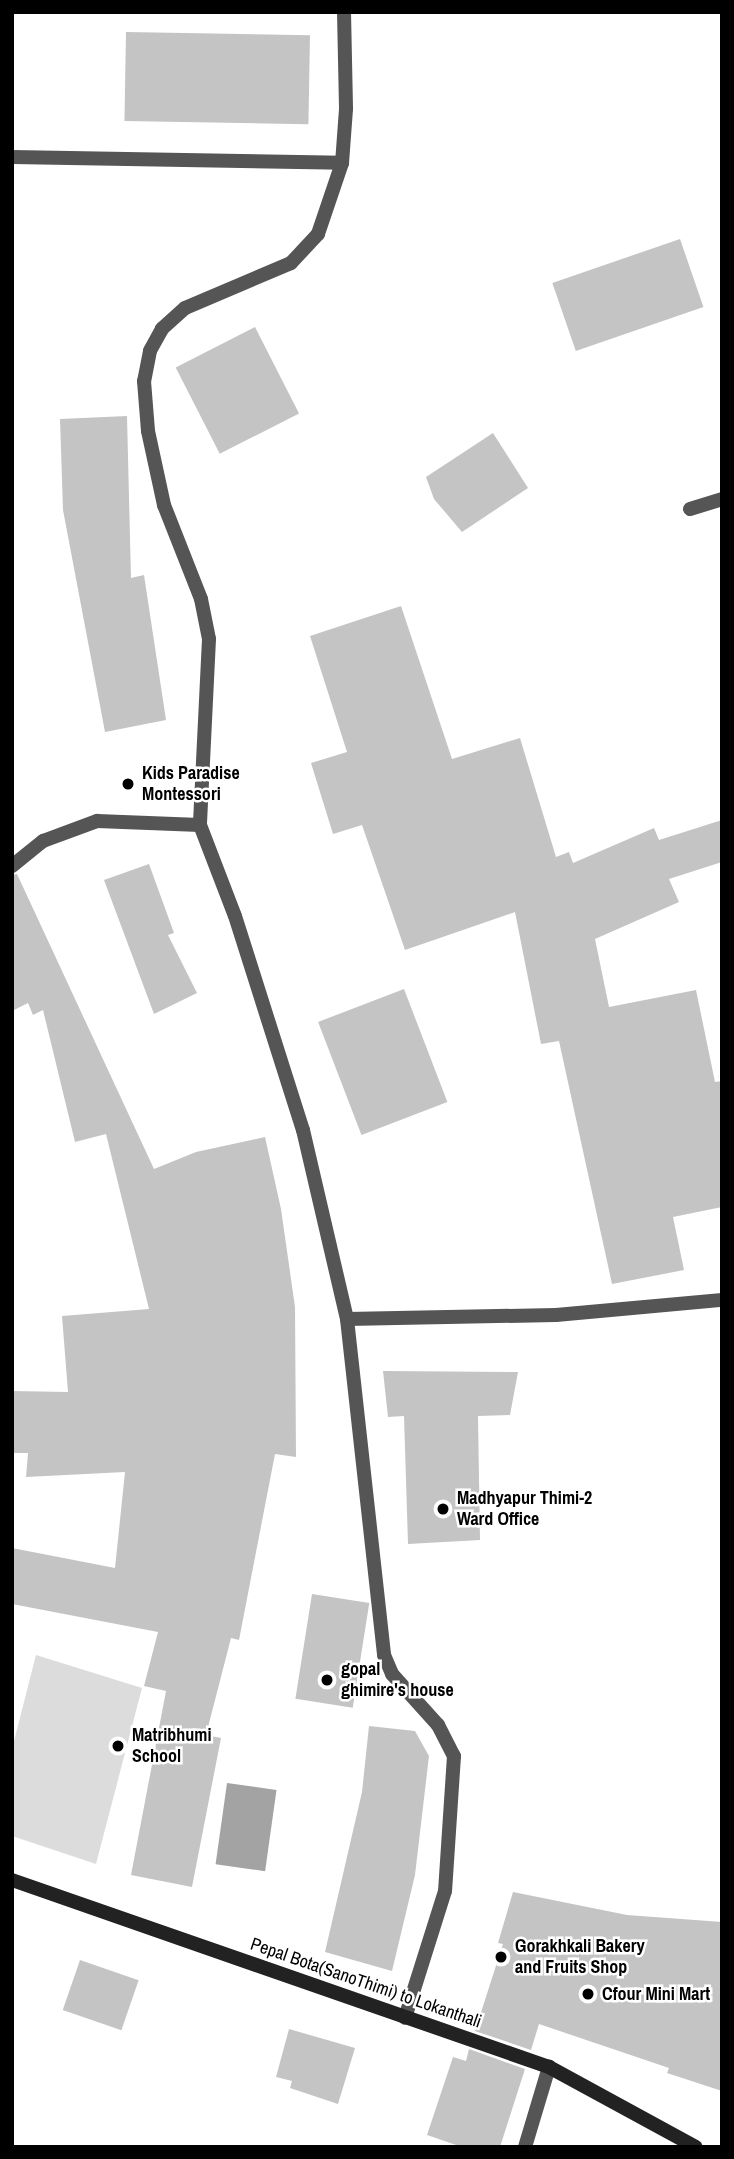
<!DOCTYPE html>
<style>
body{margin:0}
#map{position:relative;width:734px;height:2159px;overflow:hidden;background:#fff;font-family:"Archivo Narrow",sans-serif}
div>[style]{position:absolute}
.green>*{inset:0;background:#dcdcdc}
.water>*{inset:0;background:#a3a3a3;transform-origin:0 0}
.building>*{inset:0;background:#c4c4c4;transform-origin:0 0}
.minor>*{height:14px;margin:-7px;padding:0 7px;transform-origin:7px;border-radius:7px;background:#555}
.secondary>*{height:14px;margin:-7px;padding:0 7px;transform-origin:7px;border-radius:7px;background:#222}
.dots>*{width:19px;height:19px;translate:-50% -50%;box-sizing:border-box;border:4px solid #fff;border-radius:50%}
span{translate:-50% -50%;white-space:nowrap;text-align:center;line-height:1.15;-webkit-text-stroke:5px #fff;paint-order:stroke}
.poi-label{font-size:18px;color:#000;font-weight:700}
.left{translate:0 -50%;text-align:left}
.street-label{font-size:18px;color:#000}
.frame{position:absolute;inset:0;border:14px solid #000;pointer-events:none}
</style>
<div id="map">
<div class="green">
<div style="clip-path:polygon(36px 1655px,142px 1688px,96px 1864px,12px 1836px,12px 1749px)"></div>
</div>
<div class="water">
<div style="left:227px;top:1783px;width:50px;height:82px;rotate:8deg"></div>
</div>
<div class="building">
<div style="left:126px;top:32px;width:184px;height:89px;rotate:1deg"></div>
<div style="left:680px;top:239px;width:72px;height:135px;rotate:71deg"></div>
<div style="left:255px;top:327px;width:97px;height:89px;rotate:63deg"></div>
<div style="clip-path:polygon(127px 416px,131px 578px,144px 575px,166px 720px,105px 732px,63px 510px,60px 419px)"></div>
<div style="clip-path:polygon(493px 433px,528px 488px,462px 532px,434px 499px,426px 477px)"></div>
<div style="clip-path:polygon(401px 606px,452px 759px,520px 738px,556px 857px,569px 852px,573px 863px,654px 828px,659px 840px,722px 820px,722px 862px,669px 879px,679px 902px,595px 939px,609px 1007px,696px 990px,715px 1082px,722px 1081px,722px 1207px,673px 1217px,684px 1270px,612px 1284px,559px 1041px,541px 1044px,515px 912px,405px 950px,362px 825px,333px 834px,311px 763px,347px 752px,310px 636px)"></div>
<div style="clip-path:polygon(149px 864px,174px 933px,168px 935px,197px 993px,154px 1014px,104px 880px)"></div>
<div style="clip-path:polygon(17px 874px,154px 1169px,196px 1152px,265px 1137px,281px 1209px,295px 1307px,296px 1457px,275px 1454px,239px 1640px,231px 1638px,206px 1735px,221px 1738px,192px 1887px,131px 1875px,166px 1691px,144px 1686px,158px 1632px,12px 1604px,12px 1548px,115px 1568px,125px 1472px,26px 1477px,28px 1453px,12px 1453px,12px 1391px,68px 1392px,62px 1316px,149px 1309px,106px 1134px,75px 1142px,43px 1010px,33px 1015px,28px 1003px,12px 1011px,12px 875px)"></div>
<div style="left:404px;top:989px;width:121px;height:92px;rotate:69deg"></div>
<div style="clip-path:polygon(383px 1371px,518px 1372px,510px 1415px,478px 1416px,480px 1540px,408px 1544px,404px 1416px,388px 1417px)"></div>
<div style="left:312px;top:1594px;width:58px;height:106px;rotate:9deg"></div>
<div style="clip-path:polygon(369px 1726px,415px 1731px,429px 1756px,415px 1875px,392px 1971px,325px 1952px,362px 1792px)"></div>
<div style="clip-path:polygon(513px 1892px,627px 1915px,722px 1922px,722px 2091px,667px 2073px,669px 2068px,539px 2024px,531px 2050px,475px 2031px,503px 1944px,498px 1943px)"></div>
<div style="left:80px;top:1960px;width:62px;height:53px;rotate:19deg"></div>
<div style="clip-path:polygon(289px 2029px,355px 2048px,338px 2104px,290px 2088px,292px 2081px,276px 2077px)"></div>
<div style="clip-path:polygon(469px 2049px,525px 2069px,500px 2147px,462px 2147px,427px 2135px,453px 2057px,466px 2061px)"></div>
</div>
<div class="minor">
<div style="left:344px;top:12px;width:97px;rotate:88.8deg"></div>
<div style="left:346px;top:109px;width:54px;rotate:94.2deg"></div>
<div style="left:342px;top:163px;width:75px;rotate:108.7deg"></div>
<div style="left:318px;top:234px;width:40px;rotate:133deg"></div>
<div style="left:291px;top:263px;width:115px;rotate:157deg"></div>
<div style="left:185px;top:308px;width:31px;rotate:138deg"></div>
<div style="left:162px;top:329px;width:25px;rotate:119deg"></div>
<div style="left:150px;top:351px;width:31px;rotate:101deg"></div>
<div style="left:144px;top:381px;width:50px;rotate:85.4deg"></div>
<div style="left:148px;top:431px;width:76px;rotate:77.8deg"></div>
<div style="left:164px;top:505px;width:101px;rotate:68.5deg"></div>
<div style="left:201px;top:599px;width:41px;rotate:78.7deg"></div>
<div style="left:209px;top:639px;width:186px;rotate:92.8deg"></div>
<div style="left:200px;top:825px;width:97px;rotate:69deg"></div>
<div style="left:235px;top:916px;width:225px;rotate:72.4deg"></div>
<div style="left:303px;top:1130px;width:194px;rotate:76.9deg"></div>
<div style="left:347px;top:1319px;width:338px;rotate:83.7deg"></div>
<div style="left:384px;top:1655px;width:21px;rotate:67deg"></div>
<div style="left:392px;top:1674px;width:69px;rotate:48deg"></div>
<div style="left:438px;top:1725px;width:35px;rotate:63deg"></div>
<div style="left:454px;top:1756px;width:135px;rotate:93.8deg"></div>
<div style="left:445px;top:1891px;width:133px;rotate:107.5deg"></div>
<div style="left:12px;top:157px;width:330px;rotate:1deg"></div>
<div style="left:690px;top:509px;width:34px;rotate:-17deg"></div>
<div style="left:12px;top:866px;width:40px;rotate:-39deg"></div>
<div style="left:43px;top:841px;width:58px;rotate:-20.3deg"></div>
<div style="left:97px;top:821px;width:103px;rotate:2.2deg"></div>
<div style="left:347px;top:1319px;width:209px;rotate:-1.1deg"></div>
<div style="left:556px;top:1315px;width:167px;rotate:-5.2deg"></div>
<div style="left:525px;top:2147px;width:84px;rotate:-73.3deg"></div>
</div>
<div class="secondary">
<div style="left:12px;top:1880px;width:569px;rotate:19.2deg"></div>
<div style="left:549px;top:2067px;width:167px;rotate:28.6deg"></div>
</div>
<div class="dots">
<div style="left:128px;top:784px;background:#000"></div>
<div style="left:443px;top:1509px;background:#000"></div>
<div style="left:327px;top:1680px;background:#000"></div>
<div style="left:118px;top:1746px;background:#000"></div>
<div style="left:501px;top:1957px;background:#000"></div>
<div style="left:588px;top:1994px;background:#000"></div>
</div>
<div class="poi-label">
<span class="left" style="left:142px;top:784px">Kids Paradise<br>Montessori</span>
<span class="left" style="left:457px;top:1509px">Madhyapur Thimi-2<br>Ward Office</span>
<span class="left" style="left:341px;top:1680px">gopal<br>ghimire's house</span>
<span class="left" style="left:132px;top:1746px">Matribhumi<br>School</span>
<span class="left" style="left:515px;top:1957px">Gorakhkali Bakery<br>and Fruits Shop</span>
<span class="left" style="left:602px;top:1994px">Cfour Mini Mart</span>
</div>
<div class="street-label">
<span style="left:366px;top:1983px;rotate:19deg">Pepal Bota(SanoThimi) to Lokanthali</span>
</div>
<div class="frame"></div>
</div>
